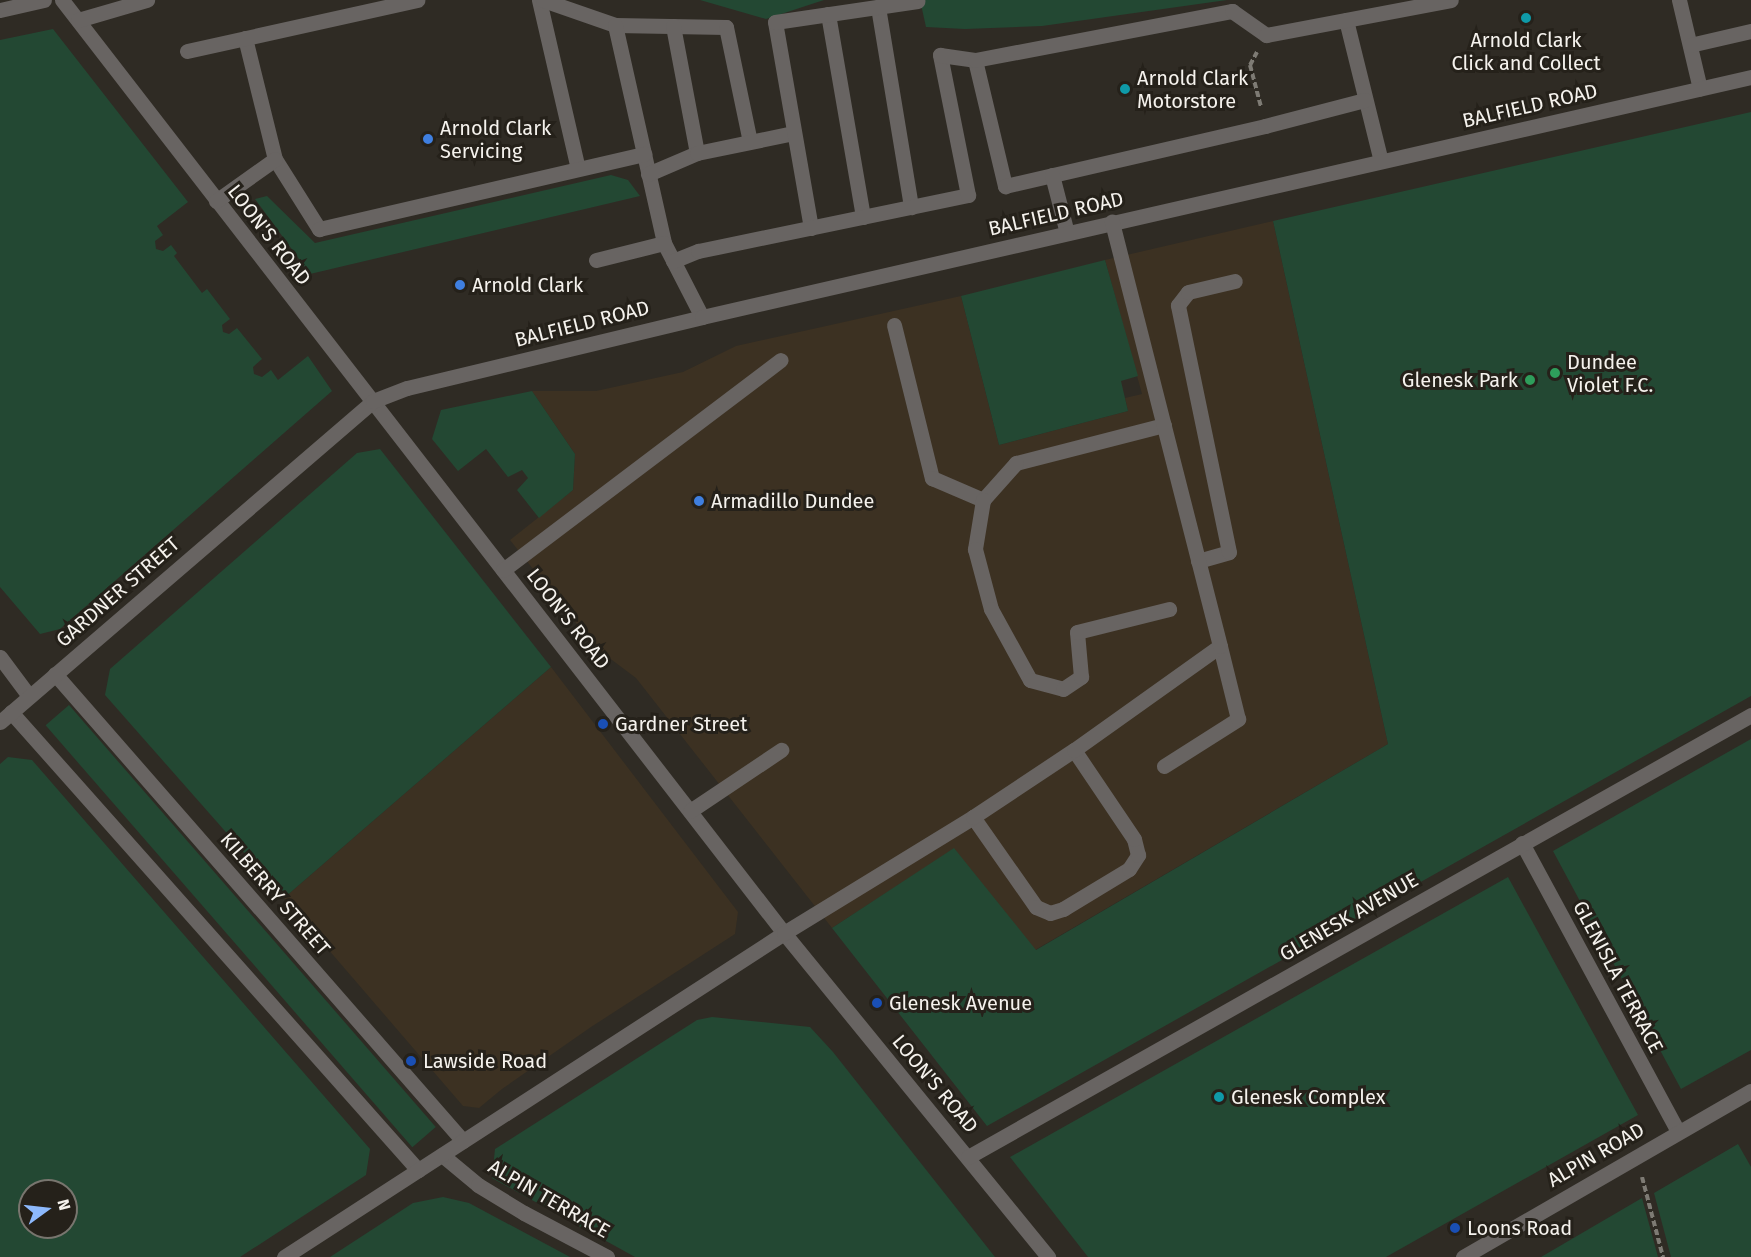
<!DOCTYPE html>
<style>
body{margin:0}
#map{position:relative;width:1751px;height:1257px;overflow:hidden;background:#2f2b24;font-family:"Fira Sans",sans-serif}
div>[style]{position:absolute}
.industrial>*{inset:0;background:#3c3122}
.green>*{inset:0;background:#234833;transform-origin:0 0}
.path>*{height:4px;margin-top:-2px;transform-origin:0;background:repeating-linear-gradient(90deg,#7e7b74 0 6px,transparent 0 9px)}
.minor>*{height:15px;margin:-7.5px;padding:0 7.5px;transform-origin:7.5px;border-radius:7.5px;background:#686462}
.dots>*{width:16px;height:16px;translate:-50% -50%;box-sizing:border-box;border:3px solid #25211a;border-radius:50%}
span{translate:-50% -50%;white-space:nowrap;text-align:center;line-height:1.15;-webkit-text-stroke:6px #25211a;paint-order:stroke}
.poi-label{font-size:20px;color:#f5f2ed}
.left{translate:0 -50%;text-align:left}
.right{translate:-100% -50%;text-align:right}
.street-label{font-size:20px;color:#f5f2ed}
.north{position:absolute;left:18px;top:1179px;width:60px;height:60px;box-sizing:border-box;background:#25211a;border:2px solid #78756e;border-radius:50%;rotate:75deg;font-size:16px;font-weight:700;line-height:24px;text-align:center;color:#f5f2ed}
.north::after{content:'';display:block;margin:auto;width:21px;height:27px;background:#8db9fc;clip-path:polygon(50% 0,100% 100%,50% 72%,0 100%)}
</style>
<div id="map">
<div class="industrial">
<div style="clip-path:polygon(1273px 221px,1388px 744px,1035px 950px,954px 849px,832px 928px,636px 678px,596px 648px,510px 540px,573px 490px,575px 454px,532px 391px,596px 391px,683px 372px,736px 346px,961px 296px,999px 445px,1128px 411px,1125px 398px,1142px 394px,1105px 260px)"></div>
<div style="clip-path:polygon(551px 667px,738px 912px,735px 934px,591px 1027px,502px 1089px,479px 1108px,463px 1106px,284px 898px)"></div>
</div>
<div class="green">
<div style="clip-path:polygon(700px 0,824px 0,766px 19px)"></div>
<div style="clip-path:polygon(920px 0,1227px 0,1042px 26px,965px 29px,926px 27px)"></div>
<div style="clip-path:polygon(53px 29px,188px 202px,157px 226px,163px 235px,155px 241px,156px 249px,163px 251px,171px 245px,177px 253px,174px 256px,202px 293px,207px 289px,230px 319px,222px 325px,223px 332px,229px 334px,237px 328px,262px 359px,253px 367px,254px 374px,262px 377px,271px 370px,278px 380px,308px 356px,332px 391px,60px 629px,40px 634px,0 587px,0 40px)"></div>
<div style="clip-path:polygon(1751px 112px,1751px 696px,987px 1126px,832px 928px,954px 848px,1036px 950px,1388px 744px,1273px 221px)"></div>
<div style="clip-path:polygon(611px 175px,628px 180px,640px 196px,310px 274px,255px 199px,267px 196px,315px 243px)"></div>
<div style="clip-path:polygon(1105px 260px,1138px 376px,1121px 381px,1128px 411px,999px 445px,961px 296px)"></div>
<div style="clip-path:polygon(532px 391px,575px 454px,573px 490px,539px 518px,517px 490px,528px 478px,522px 470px,508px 477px,486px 449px,458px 471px,432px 439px,441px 410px)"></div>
<div style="clip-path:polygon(380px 449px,551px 667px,284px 898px,105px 695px,110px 669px,357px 453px)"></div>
<div style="left:69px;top:705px;width:559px;height:31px;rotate:49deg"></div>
<div style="clip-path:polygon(1751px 739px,1751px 1050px,1681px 1089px,1553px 851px)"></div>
<div style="clip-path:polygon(evenodd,8px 757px,32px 760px,370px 1149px,366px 1175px,240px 1257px,0 1257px,0 764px,8px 757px,30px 1191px,66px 1191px,66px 1227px,30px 1227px,30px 1191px)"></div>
<div style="clip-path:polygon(1508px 877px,1638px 1115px,1386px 1257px,1088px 1257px,1010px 1157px)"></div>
<div style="clip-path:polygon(712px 1017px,810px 1027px,833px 1052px,995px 1257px,635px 1257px,492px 1178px,495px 1149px,697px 1020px)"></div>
<div style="clip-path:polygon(1738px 1144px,1751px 1167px,1751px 1257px,1671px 1257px,1654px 1193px)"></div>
<div style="clip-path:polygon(443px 1197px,469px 1203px,570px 1257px,330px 1257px,413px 1203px)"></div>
<div style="clip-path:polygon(1642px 1198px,1658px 1257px,1541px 1257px)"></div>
</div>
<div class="path">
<div style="left:1257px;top:52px;width:15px;rotate:118deg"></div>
<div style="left:1250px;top:65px;width:43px;rotate:75.3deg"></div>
<div style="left:1642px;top:1177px;width:83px;rotate:75.3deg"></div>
</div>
<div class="minor">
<div style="left:62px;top:0;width:1180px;rotate:52.27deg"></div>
<div style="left:784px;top:933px;width:418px;rotate:50.8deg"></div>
<div style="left:539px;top:0;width:173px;rotate:77deg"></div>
<div style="left:543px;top:0;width:76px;rotate:19.1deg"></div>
<div style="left:615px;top:25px;width:111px;rotate:1deg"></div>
<div style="left:726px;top:27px;width:117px;rotate:78.2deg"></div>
<div style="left:1679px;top:0;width:91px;rotate:76.7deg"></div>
<div style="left:878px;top:7px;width:203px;rotate:80.6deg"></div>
<div style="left:0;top:10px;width:45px;rotate:-12.8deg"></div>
<div style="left:828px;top:14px;width:206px;rotate:80.2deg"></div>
<div style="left:78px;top:20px;width:72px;rotate:-16.2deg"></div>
<div style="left:1346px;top:20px;width:145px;rotate:76.1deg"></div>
<div style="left:615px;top:25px;width:223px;rotate:77.3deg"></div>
<div style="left:664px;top:243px;width:83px;rotate:62.8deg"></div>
<div style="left:673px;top:26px;width:129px;rotate:79.3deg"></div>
<div style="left:245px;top:38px;width:125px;rotate:76.1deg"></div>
<div style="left:275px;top:159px;width:83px;rotate:57.8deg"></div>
<div style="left:319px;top:229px;width:334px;rotate:-13deg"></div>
<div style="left:1690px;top:45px;width:63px;rotate:-12.9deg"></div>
<div style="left:187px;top:51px;width:236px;rotate:-12.5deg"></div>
<div style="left:975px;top:60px;width:130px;rotate:76.6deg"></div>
<div style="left:1005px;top:186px;width:267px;rotate:-13deg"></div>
<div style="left:1265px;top:126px;width:103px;rotate:-14.6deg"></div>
<div style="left:648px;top:174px;width:53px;rotate:-23.2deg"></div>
<div style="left:697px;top:153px;width:99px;rotate:-11.7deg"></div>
<div style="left:1052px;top:175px;width:60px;rotate:75.5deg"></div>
<div style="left:216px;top:201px;width:72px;rotate:-35.4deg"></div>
<div style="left:811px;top:228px;width:209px;rotate:-99.9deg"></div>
<div style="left:775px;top:22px;width:144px;rotate:-8.4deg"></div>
<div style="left:596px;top:260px;width:70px;rotate:-14deg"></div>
<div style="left:673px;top:261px;width:27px;rotate:-22deg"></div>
<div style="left:698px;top:251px;width:276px;rotate:-11.7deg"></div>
<div style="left:968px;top:195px;width:143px;rotate:-101.3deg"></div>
<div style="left:940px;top:55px;width:35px;rotate:8deg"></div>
<div style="left:975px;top:60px;width:262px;rotate:-10.8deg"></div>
<div style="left:1232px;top:11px;width:42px;rotate:35.2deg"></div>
<div style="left:1266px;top:35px;width:188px;rotate:-10.7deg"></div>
<div style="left:894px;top:325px;width:158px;rotate:76.1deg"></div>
<div style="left:932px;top:478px;width:56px;rotate:23.3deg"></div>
<div style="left:1164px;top:425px;width:153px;rotate:165.6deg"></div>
<div style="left:1016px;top:463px;width:50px;rotate:131.7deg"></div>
<div style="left:983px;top:500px;width:50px;rotate:99.3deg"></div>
<div style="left:975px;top:549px;width:62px;rotate:75.1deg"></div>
<div style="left:991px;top:609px;width:81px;rotate:61.2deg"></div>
<div style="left:1030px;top:680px;width:34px;rotate:15deg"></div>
<div style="left:1063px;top:689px;width:22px;rotate:-34deg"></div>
<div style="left:1081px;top:677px;width:45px;rotate:-95.1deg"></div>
<div style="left:1077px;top:632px;width:95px;rotate:-14deg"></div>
<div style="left:1198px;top:561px;width:32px;rotate:-16deg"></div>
<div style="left:1229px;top:552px;width:252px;rotate:-101.7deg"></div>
<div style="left:1178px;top:305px;width:16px;rotate:-52deg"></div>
<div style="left:1188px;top:292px;width:48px;rotate:-13.2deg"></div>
<div style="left:503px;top:570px;width:348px;rotate:-37.1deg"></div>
<div style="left:0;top:657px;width:49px;rotate:53.4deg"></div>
<div style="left:55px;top:674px;width:620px;rotate:48.86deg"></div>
<div style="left:11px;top:712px;width:613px;rotate:48.37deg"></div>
<div style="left:0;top:722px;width:492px;rotate:-40.7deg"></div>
<div style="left:373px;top:401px;width:36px;rotate:-21deg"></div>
<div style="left:407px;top:388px;width:303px;rotate:-13.5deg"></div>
<div style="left:702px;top:317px;width:1076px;rotate:-12.89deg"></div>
<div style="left:1164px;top:766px;width:88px;rotate:-32.4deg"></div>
<div style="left:1238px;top:719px;width:75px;rotate:-103.9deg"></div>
<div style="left:690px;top:811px;width:110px;rotate:-33.8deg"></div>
<div style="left:973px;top:817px;width:110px;rotate:55deg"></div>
<div style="left:1036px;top:907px;width:15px;rotate:23deg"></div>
<div style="left:1050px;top:913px;width:14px;rotate:-17deg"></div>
<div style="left:1063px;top:909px;width:77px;rotate:-31.2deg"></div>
<div style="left:1129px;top:869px;width:17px;rotate:-57deg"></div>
<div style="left:1138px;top:855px;width:16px;rotate:-104deg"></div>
<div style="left:1134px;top:839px;width:107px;rotate:-124deg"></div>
<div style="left:1522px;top:843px;width:328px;rotate:61.6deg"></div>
<div style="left:442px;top:1155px;width:47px;rotate:39.8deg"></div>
<div style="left:478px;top:1185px;width:54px;rotate:31.3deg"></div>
<div style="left:524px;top:1213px;width:94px;rotate:27.9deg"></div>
<div style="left:968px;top:1157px;width:899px;rotate:-29.44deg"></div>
<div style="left:284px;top:1257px;width:596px;rotate:-32.94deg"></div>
<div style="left:784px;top:933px;width:222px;rotate:-31.5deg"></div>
<div style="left:973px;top:817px;width:121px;rotate:-33.6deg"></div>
<div style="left:1074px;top:750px;width:179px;rotate:-35.5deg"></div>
<div style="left:1220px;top:646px;width:438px;rotate:-104.3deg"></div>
<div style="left:1463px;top:1257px;width:332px;rotate:-30deg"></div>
</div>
<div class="dots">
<div style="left:1526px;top:18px;background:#0f9aa8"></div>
<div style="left:1125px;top:89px;background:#0f9aa8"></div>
<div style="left:428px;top:139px;background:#3f7fe0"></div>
<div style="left:460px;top:285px;background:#3f7fe0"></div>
<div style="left:1555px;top:373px;background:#2e9e5b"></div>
<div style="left:1530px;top:380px;background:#2e9e5b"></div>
<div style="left:699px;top:501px;background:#3f7fe0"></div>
<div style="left:603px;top:724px;background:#1a4fb4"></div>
<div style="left:877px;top:1003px;background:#1a4fb4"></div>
<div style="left:411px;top:1061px;background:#1a4fb4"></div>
<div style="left:1219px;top:1097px;background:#0f9aa8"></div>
<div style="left:1455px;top:1228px;background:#1a4fb4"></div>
</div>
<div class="poi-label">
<span style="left:1526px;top:52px">Arnold Clark<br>Click and Collect</span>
<span class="left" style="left:1137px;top:90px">Arnold Clark<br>Motorstore</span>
<span class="left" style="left:440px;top:140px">Arnold Clark<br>Servicing</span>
<span class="left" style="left:472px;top:285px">Arnold Clark</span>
<span class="left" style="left:1567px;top:374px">Dundee<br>Violet F.C.</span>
<span class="right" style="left:1518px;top:380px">Glenesk Park</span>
<span class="left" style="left:711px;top:501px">Armadillo Dundee</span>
<span class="left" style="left:615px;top:724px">Gardner Street</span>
<span class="left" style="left:889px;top:1003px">Glenesk Avenue</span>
<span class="left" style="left:423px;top:1061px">Lawside Road</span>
<span class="left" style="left:1231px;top:1097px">Glenesk Complex</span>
<span class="left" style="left:1467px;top:1228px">Loons Road</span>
</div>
<div class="street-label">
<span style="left:1530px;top:106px;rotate:-13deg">BALFIELD ROAD</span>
<span style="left:1056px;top:214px;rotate:-13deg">BALFIELD ROAD</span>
<span style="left:269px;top:235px;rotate:52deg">LOON'S ROAD</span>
<span style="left:582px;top:324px;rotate:-14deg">BALFIELD ROAD</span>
<span style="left:118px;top:592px;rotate:-41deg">GARDNER STREET</span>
<span style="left:568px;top:619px;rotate:52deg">LOON'S ROAD</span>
<span style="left:275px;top:894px;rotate:49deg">KILBERRY STREET</span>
<span style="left:1349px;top:917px;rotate:-30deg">GLENESK AVENUE</span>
<span style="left:1618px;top:977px;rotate:62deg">GLENISLA TERRACE</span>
<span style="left:935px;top:1084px;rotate:50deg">LOON'S ROAD</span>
<span style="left:1596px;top:1155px;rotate:-30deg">ALPIN ROAD</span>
<span style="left:549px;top:1199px;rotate:30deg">ALPIN TERRACE</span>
</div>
<div class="north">N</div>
</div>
